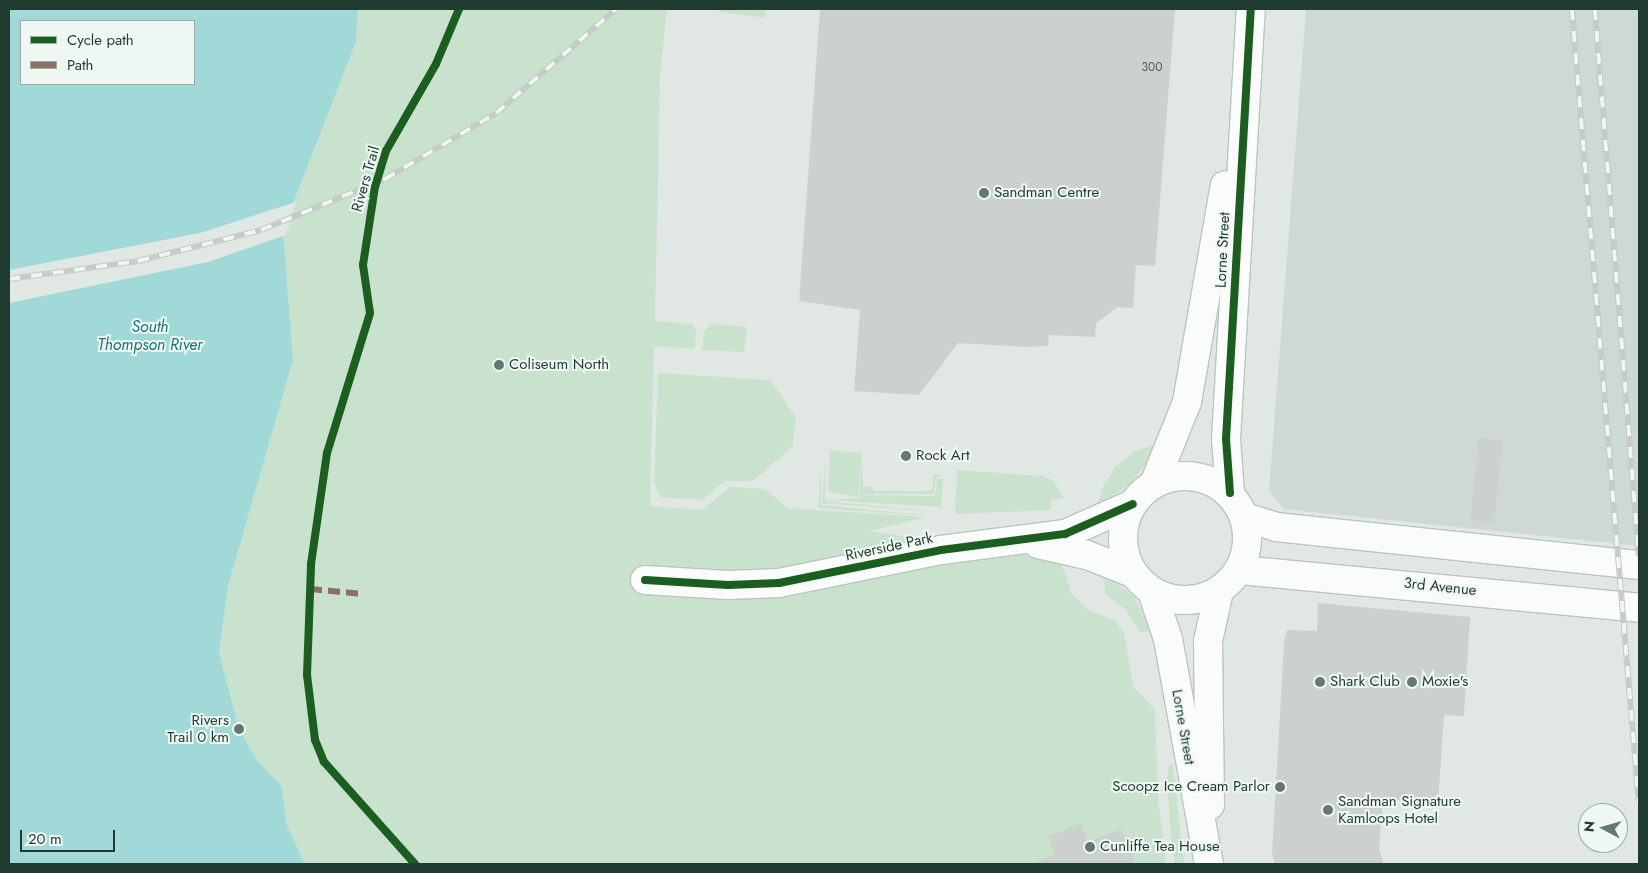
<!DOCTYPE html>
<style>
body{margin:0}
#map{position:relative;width:1648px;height:873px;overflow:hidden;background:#e1e8e4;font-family:Jost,sans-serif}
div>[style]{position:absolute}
.built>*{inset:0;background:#cfd9d3}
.green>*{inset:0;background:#c9e2cd}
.water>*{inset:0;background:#a0d9d7}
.pier>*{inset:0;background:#e1e8e4}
.building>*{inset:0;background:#ccd1ce;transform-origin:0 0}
.roads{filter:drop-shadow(1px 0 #bac5bf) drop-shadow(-1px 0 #bac5bf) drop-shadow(0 1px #bac5bf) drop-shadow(0 -1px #bac5bf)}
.street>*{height:28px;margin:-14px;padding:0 14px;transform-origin:14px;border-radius:14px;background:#fafcfb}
.secondary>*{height:28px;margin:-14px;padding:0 14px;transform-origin:14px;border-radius:14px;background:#fafcfb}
.secondary>.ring{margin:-14px;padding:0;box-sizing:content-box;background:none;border:28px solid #fafcfb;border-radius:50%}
.rail>*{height:5.5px;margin-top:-2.75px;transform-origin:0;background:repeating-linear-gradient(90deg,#eff7f2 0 11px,#c6cac8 0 22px);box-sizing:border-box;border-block:1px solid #c6cac8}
.quiet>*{height:6px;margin-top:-3px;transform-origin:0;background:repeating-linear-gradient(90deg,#8d6e63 0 12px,transparent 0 18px)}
.cycleway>*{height:8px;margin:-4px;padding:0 4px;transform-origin:4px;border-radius:4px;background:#1b5e20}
.dots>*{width:14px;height:14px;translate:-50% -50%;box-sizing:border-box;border:2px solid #eff7f2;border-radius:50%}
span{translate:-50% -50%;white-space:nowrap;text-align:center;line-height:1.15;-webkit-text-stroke:4px #eff7f2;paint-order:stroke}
.number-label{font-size:12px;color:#4a6057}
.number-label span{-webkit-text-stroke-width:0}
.street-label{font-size:15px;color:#1f3b2f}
.poi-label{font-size:15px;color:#1f3b2f}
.left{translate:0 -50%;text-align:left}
.right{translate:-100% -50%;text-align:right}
.water-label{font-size:16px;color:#187678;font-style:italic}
.frame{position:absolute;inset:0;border:10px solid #1f3b2f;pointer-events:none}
.legend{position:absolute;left:20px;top:20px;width:175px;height:65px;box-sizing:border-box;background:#eff7f2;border:1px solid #9caca4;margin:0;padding:6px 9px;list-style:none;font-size:15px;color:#1f3b2f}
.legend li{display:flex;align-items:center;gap:10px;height:25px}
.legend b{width:25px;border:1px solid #9caca4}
.north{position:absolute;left:1578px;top:803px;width:50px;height:50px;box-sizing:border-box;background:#eff7f2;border:1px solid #9caca4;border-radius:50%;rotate:276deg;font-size:14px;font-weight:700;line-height:20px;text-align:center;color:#1f3b2f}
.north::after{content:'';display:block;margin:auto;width:18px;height:22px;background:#63786e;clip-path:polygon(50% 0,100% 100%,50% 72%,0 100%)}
.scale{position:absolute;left:20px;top:830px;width:95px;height:22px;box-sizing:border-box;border:2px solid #1f3b2f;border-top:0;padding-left:6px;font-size:15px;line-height:18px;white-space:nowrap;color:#1f3b2f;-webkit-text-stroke:4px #eff7f2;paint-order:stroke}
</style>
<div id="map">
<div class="built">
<div style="clip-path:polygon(1306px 9px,1639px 9px,1639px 546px,1283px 509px,1269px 490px)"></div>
</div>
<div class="green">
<div style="clip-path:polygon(358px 9px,667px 9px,660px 76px,655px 321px,692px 324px,696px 329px,695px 349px,654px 346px,650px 506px,702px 510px,730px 487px,765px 489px,787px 508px,926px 517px,870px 531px,1061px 561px,1072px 595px,1089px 610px,1115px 621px,1124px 632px,1133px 686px,1155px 710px,1158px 798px,1166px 864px,305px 864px,286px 823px,282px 787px,256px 759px,239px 729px,219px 653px,228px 586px,293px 360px,283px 229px,356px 42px)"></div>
<div style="clip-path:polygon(718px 9px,766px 9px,765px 18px,720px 12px)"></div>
<div style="clip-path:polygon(711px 324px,747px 327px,744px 352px,702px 350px,704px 331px)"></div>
<div style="clip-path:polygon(658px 373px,770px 380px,796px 417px,793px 446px,753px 481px,725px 481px,702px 500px,660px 497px,654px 482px)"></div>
<div style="clip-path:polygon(1163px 442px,1130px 484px,1097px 507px,1103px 486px,1116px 466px,1135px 451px)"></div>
<div style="clip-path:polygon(830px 450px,862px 453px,858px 495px,935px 496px,937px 479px,943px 479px,941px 507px,827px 500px,864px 498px,828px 492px)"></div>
<div style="clip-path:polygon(826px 457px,825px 501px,940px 512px,822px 503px)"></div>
<div style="clip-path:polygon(862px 458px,863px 486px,873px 487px,873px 491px,932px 491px,933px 474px,942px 475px,936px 478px,934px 494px,859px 494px)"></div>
<div style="clip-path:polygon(821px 464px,821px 505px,933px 516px,818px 508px)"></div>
<div style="clip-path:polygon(957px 470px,1042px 476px,1053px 480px,1064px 498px,1051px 500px,1051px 510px,955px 514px)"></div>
<div style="clip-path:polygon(1102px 572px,1133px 596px,1151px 629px,1140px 633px,1126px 610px,1106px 595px)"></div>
<div style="clip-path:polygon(1173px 765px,1183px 855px,1185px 864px,1175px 864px,1171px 836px,1167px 783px,1168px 766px)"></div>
</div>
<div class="water">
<div style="clip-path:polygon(evenodd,9px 9px,358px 9px,356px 42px,283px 229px,293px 360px,228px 586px,219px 653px,239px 729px,256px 759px,282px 787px,286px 823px,305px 864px,9px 864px,9px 9px,21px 21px,194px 21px,194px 84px,21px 84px,21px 21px)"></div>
</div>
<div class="pier">
<div style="clip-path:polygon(296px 202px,286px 235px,208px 262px,9px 303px,9px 270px,200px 233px)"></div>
</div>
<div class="building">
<div style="clip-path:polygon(820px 9px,1175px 9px,1155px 266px,1136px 265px,1133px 308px,1118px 307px,1096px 323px,1095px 337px,1049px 335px,1048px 346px,1025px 347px,958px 343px,919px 395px,854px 391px,860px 310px,799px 301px)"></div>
<div style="left:1478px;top:438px;width:24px;height:83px;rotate:5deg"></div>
<div style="clip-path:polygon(1318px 603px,1470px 617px,1464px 716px,1444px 715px,1438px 803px,1383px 799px,1379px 849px,1384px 864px,1275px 864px,1272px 854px,1284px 643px,1287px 630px,1317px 631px)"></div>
<div style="clip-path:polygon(1081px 824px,1088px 841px,1121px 829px,1135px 864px,1033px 864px,1055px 853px,1048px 836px)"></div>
</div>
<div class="roads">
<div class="street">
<div style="left:1038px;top:544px;width:50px;rotate:12.7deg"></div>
<div style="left:1087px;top:555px;width:49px;rotate:21.4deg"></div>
<div style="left:645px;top:580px;width:83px;rotate:3.4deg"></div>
<div style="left:728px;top:585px;width:51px;rotate:-2.2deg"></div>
<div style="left:779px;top:583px;width:165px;rotate:-11.5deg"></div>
<div style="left:941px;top:550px;width:125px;rotate:-7.4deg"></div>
<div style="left:1065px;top:534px;width:74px;rotate:-23.8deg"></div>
</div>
<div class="secondary">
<div class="ring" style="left:1123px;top:476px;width:96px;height:96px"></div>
<div style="left:1154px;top:484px;width:88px;rotate:-68.1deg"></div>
<div style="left:1187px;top:402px;width:220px;rotate:-80.1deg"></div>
<div style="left:1230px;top:493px;width:54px;rotate:-94.2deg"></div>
<div style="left:1226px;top:439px;width:431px;rotate:-86.7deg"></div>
<div style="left:1244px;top:517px;width:34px;rotate:17deg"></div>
<div style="left:1276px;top:527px;width:365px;rotate:6deg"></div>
<div style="left:1240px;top:570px;width:401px;rotate:5.4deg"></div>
<div style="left:1152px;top:592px;width:50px;rotate:71.2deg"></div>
<div style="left:1168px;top:639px;width:229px;rotate:79.7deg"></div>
<div style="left:1210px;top:805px;width:164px;rotate:-90.7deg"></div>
<div style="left:1208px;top:641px;width:51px;rotate:-77.6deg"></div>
</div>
</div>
<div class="rail">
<div style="left:1572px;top:9px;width:796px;rotate:85.17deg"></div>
<div style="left:1595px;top:9px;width:549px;rotate:85.4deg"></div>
<div style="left:9px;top:279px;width:130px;rotate:-7.9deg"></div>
<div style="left:138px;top:261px;width:127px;rotate:-14.1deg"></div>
<div style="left:261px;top:230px;width:134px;rotate:-22.4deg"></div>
<div style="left:385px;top:179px;width:129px;rotate:-30.7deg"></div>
<div style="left:496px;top:113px;width:159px;rotate:-40.9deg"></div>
</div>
<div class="quiet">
<div style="left:310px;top:589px;width:53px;rotate:5.4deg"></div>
</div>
<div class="cycleway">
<div style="left:1230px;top:493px;width:54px;rotate:-94.2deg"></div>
<div style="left:1226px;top:439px;width:431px;rotate:-86.7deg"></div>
<div style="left:645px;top:580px;width:83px;rotate:3.4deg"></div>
<div style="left:728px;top:585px;width:51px;rotate:-2.2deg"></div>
<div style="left:779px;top:583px;width:165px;rotate:-11.5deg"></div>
<div style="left:941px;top:550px;width:125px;rotate:-7.4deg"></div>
<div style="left:1065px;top:534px;width:74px;rotate:-23.8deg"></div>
<div style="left:415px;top:864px;width:137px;rotate:-131.7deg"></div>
<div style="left:324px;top:762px;width:24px;rotate:-112deg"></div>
<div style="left:315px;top:740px;width:65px;rotate:-97deg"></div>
<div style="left:307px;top:675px;width:111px;rotate:-87.9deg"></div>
<div style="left:311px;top:564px;width:112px;rotate:-81.8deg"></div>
<div style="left:327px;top:453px;width:146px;rotate:-72.9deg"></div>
<div style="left:370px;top:313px;width:49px;rotate:-98.3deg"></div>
<div style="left:363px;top:265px;width:79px;rotate:-81.3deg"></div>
<div style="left:375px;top:187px;width:38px;rotate:-73deg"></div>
<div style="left:386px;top:151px;width:100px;rotate:-60.1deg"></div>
<div style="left:436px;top:64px;width:60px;rotate:-67.3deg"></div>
</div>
<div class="dots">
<div style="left:984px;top:193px;background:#63786e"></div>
<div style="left:499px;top:365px;background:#63786e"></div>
<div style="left:906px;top:456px;background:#63786e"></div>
<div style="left:1320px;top:682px;background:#63786e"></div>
<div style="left:1412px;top:682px;background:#63786e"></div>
<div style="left:239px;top:729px;background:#63786e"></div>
<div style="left:1280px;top:787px;background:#63786e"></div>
<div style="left:1328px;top:810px;background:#63786e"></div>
<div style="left:1090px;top:847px;background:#63786e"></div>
</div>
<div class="number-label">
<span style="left:1152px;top:68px">300</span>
</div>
<div class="street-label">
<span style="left:366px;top:179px;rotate:-74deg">Rivers Trail</span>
<span style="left:1223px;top:250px;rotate:-87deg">Lorne Street</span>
<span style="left:889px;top:547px;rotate:-12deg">Riverside Park</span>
<span style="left:1440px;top:587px;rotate:6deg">3rd Avenue</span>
<span style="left:1183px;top:727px;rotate:80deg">Lorne Street</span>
</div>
<div class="poi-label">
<span class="left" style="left:994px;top:193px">Sandman Centre</span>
<span class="left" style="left:509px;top:365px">Coliseum North</span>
<span class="left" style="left:916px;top:456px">Rock Art</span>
<span class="left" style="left:1330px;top:682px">Shark Club</span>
<span class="left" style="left:1422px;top:682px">Moxie's</span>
<span class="right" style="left:229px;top:729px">Rivers<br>Trail 0 km</span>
<span class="right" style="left:1270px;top:787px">Scoopz Ice Cream Parlor</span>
<span class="left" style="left:1338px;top:810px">Sandman Signature<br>Kamloops Hotel</span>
<span class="left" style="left:1100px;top:847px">Cunliffe Tea House</span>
</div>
<div class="water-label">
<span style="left:150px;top:336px">South<br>Thompson River</span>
</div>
<div class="frame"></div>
<ul class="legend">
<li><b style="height:6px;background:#1b5e20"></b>Cycle path</li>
<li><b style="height:6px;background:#8d6e63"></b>Path</li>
</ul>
<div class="north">N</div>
<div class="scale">20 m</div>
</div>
